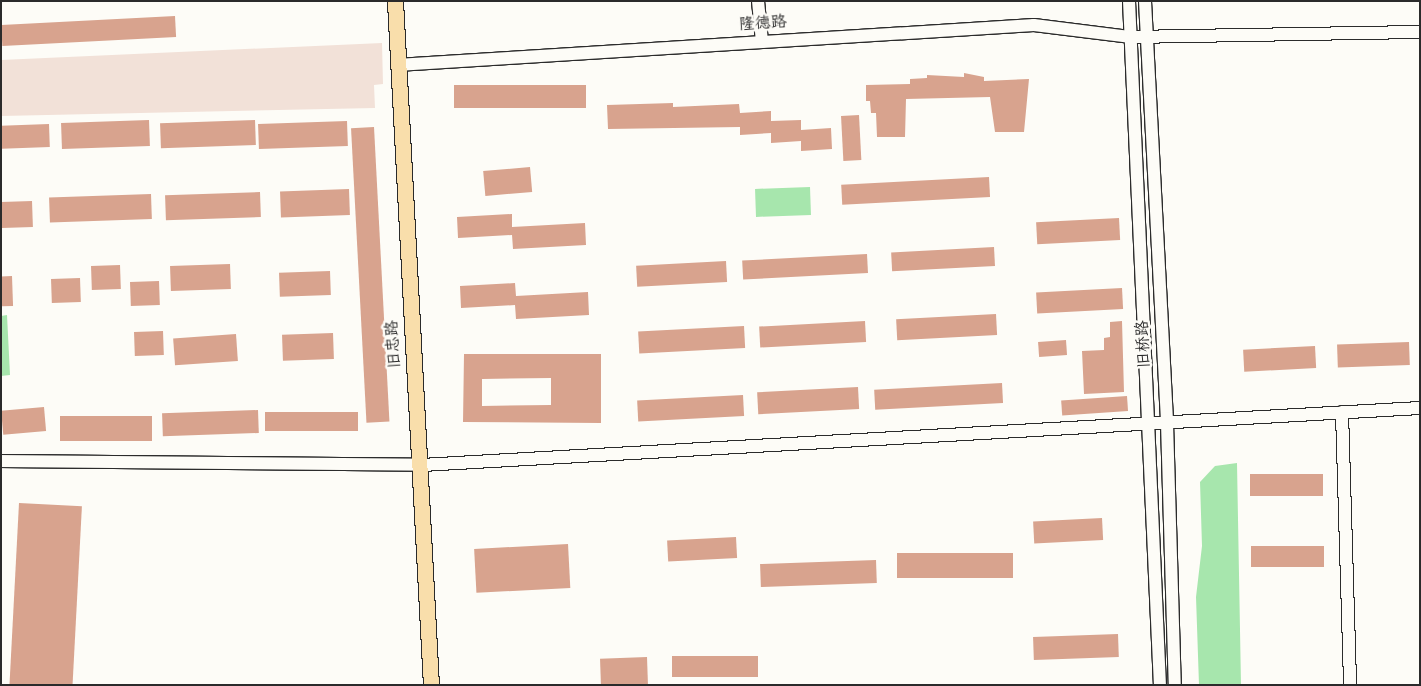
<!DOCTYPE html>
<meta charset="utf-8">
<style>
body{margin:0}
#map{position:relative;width:1421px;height:686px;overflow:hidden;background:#fdfcf7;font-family:"Gochi Hand","LXGW WenKai TC",sans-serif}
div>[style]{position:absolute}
.built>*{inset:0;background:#f2e1d8}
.green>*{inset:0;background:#a7e6ad;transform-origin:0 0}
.building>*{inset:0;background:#d8a38e;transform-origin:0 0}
.roads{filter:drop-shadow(1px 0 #2b2b2b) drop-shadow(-1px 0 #2b2b2b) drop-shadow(0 1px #2b2b2b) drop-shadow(0 -1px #2b2b2b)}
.minor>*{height:12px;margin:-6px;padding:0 6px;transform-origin:6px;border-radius:6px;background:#fdfcf7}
.major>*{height:15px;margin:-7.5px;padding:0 7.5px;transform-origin:7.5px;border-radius:7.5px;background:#f9deab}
span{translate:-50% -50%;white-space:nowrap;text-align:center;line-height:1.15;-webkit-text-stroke:5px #fdfcf7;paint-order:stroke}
.street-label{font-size:16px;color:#2b2b2b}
.frame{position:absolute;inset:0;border:2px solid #2b2b2b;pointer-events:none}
</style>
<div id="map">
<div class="built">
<div style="clip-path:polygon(382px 43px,383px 84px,374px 85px,375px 108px,1px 116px,1px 60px)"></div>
</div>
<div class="green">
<div style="left:810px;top:187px;width:28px;height:55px;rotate:88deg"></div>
<div style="clip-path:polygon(7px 315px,10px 375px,1px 376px,1px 316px)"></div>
<div style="clip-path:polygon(1237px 463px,1241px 685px,1199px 685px,1196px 597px,1202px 546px,1200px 482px,1215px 466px)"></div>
</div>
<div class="building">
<div style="left:175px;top:16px;width:21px;height:174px;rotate:87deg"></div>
<div style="clip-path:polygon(964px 73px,984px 77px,984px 81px,1029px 79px,1024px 132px,995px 132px,990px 97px,906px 99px,905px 137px,877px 137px,876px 113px,871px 113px,870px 101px,866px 101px,866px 85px,910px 84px,910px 79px,927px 78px,927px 75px,964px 77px)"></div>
<div style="left:586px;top:85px;width:23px;height:132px;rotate:90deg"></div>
<div style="clip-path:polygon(673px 103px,673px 107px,739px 104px,740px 113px,771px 111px,771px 121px,801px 120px,801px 130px,831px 128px,832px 149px,801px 151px,801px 141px,771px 143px,771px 133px,740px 135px,740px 127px,608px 129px,607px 105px)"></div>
<div style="left:859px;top:115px;width:45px;height:18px;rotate:87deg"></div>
<div style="left:149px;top:120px;width:26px;height:88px;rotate:88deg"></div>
<div style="left:255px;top:120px;width:25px;height:95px;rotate:88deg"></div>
<div style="left:347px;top:121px;width:25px;height:89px;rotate:88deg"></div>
<div style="left:49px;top:124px;width:23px;height:48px;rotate:88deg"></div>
<div style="left:374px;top:127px;width:295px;height:23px;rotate:87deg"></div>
<div style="left:530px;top:167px;width:25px;height:47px;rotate:85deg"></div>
<div style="left:989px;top:177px;width:20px;height:148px;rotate:87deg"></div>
<div style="left:349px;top:189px;width:26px;height:69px;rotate:88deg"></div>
<div style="left:260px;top:192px;width:25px;height:95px;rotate:88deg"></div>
<div style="left:151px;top:194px;width:25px;height:102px;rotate:88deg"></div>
<div style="left:32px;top:201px;width:26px;height:31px;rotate:88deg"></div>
<div style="clip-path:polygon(512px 214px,512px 227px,585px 223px,586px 245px,513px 249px,512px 235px,458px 238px,457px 217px)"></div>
<div style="left:1119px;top:218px;width:22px;height:83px;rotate:87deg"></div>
<div style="left:994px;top:247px;width:19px;height:103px;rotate:87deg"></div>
<div style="left:867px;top:254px;width:19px;height:125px;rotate:87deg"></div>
<div style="left:726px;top:261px;width:21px;height:90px;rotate:87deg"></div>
<div style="left:230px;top:264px;width:25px;height:60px;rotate:88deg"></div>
<div style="left:120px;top:265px;width:24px;height:29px;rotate:88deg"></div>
<div style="left:330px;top:271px;width:24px;height:51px;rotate:88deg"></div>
<div style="left:12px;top:276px;width:30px;height:11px;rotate:88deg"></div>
<div style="left:80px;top:278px;width:24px;height:29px;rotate:88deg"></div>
<div style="left:159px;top:281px;width:24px;height:29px;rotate:88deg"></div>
<div style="clip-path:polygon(515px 283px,516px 296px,588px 292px,589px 315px,516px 319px,515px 305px,461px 308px,460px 286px)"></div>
<div style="left:1122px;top:288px;width:21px;height:86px;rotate:87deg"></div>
<div style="left:996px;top:314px;width:21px;height:100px;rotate:87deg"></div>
<div style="left:865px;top:321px;width:21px;height:106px;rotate:87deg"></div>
<div style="clip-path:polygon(1122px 321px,1124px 392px,1084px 394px,1082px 351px,1104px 350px,1104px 338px,1110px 337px,1110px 322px)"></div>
<div style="left:744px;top:326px;width:22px;height:106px;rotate:87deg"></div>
<div style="left:163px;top:331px;width:24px;height:29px;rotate:88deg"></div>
<div style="left:333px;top:333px;width:26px;height:51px;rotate:88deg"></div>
<div style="left:236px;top:334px;width:27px;height:63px;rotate:86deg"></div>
<div style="left:1066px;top:340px;width:15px;height:28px;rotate:86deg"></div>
<div style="left:1409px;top:342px;width:23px;height:72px;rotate:88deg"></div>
<div style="left:1315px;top:346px;width:22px;height:72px;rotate:87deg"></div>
<div style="clip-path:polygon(evenodd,464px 354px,601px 354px,601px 423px,463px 422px,464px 354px,551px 378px,551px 405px,482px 406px,482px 379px,551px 378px)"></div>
<div style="left:1002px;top:383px;width:20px;height:128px;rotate:87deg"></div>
<div style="left:858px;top:387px;width:22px;height:101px;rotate:87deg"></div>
<div style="left:743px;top:395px;width:21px;height:106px;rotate:87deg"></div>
<div style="left:1127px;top:396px;width:15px;height:66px;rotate:86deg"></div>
<div style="left:44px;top:407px;width:24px;height:43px;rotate:85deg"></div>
<div style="left:258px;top:410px;width:23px;height:96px;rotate:88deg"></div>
<div style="left:358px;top:412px;width:19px;height:93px;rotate:90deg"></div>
<div style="left:60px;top:416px;width:92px;height:25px"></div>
<div style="left:1323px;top:474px;width:22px;height:73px;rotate:90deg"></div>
<div style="left:19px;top:503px;width:63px;height:182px;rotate:3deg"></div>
<div style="left:1102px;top:518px;width:22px;height:69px;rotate:87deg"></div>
<div style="left:736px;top:537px;width:21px;height:69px;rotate:87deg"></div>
<div style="left:568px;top:544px;width:44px;height:94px;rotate:87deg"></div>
<div style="left:1251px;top:546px;width:73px;height:21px"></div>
<div style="left:1013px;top:553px;width:25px;height:116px;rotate:90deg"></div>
<div style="left:876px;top:560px;width:23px;height:116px;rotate:88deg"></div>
<div style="left:1118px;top:634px;width:23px;height:85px;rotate:88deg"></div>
<div style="left:672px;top:656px;width:86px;height:21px"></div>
<div style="left:647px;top:657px;width:28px;height:47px;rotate:88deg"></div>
</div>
<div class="roads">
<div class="minor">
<div style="left:758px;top:1px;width:41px;rotate:84.4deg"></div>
<div style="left:1129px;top:1px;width:685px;rotate:87.41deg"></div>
<div style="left:1145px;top:1px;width:423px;rotate:87deg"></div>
<div style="left:1167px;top:423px;width:262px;rotate:88.3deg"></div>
<div style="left:397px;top:65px;width:638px;rotate:-3.59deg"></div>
<div style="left:1034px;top:25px;width:98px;rotate:7.1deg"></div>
<div style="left:1131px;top:37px;width:289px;rotate:-1deg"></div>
<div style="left:1342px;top:412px;width:273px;rotate:88.3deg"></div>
<div style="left:1px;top:461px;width:421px;rotate:0.5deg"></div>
<div style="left:422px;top:465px;width:1000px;rotate:-3.27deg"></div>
</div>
<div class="major">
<div style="left:395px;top:1px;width:685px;rotate:86.99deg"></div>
</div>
</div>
<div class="street-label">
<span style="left:763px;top:26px;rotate:-4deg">隆德路</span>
<span style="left:396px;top:344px;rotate:-94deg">旧忠路</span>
<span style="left:1146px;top:344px;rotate:-93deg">旧桥路</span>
</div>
<div class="frame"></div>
</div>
